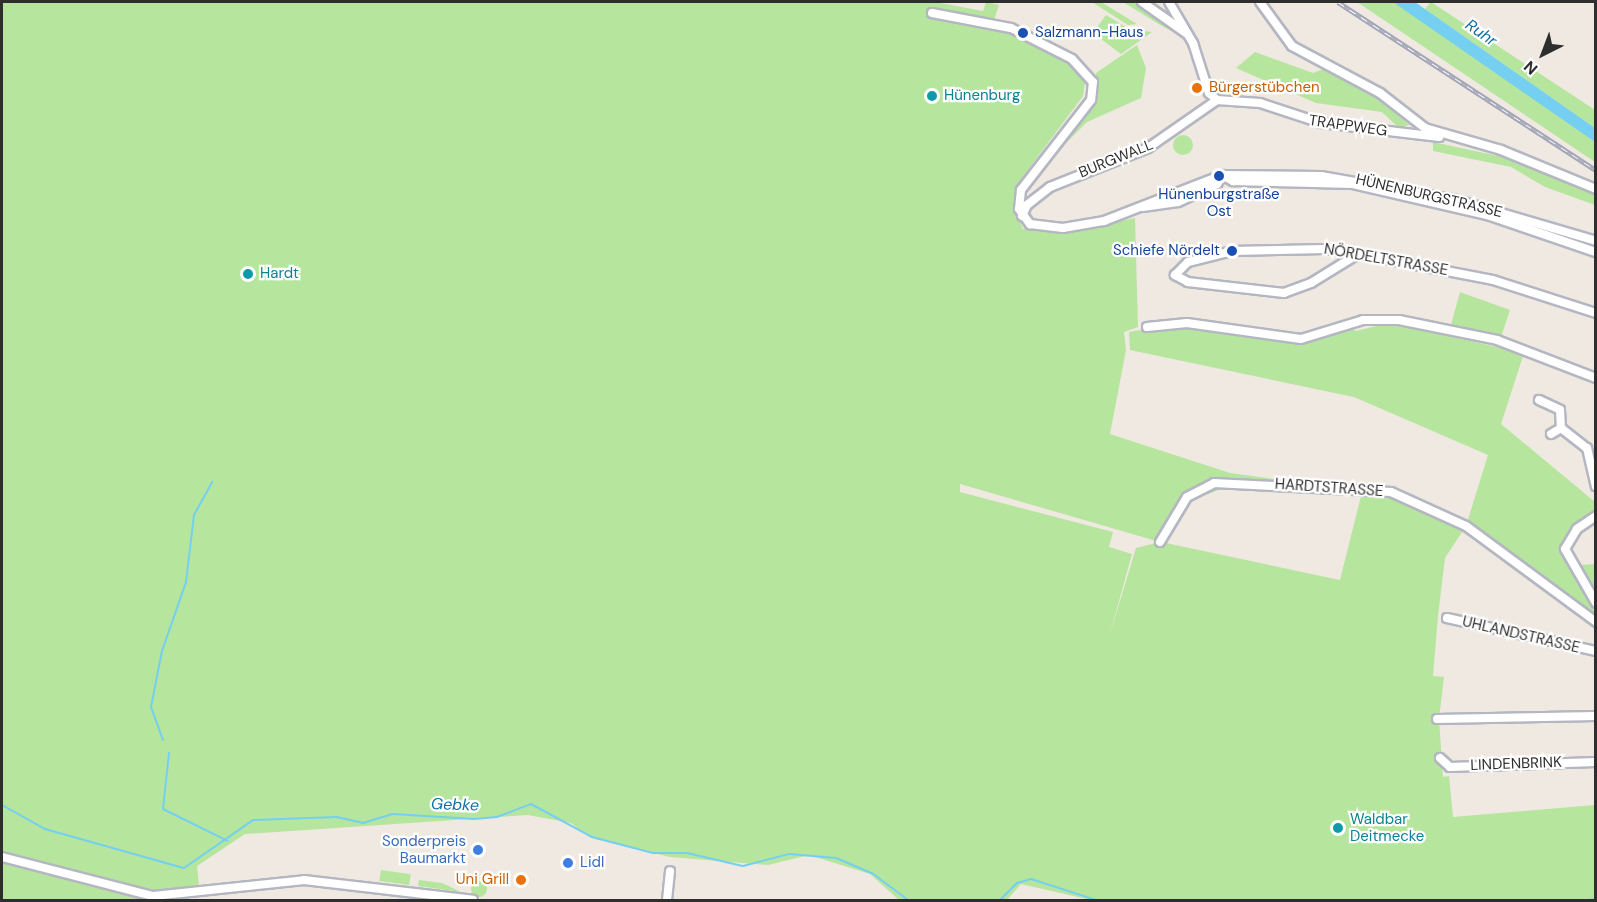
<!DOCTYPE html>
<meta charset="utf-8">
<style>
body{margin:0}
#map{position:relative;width:1597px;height:902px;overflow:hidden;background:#efe9e1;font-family:"DM Sans",sans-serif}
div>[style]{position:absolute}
.green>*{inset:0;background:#b6e59e;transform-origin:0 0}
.round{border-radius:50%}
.water>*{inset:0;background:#75cff0}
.stream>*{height:2px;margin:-1px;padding:0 1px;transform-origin:1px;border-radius:1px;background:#75cff0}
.roads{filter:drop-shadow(2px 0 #b4b7c1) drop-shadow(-2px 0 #b4b7c1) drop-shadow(0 2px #b4b7c1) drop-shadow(0 -2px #b4b7c1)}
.minor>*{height:8px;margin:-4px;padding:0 4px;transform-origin:4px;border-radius:4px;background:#fff}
.rail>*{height:4.5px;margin-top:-2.25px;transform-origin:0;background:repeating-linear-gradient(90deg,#fff 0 7px,#a3a6b8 0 14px);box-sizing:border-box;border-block:2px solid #a3a6b8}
.dots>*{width:16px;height:16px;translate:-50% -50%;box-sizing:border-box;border:3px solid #fff;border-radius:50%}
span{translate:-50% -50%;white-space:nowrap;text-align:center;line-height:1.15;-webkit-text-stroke:4.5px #fff;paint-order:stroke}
.transit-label{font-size:15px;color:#164399}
.left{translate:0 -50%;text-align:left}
.right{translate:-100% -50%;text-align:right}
.food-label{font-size:15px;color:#c56008}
.culture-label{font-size:15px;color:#0d838f}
.street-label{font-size:15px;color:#2e2e2e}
.shop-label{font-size:15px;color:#366cbe}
.water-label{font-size:16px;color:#0d6fa3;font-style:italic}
.frame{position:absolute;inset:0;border:3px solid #2e2e2e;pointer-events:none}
.north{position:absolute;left:1513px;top:24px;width:60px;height:60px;-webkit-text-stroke:4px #fff;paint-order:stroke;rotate:222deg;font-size:16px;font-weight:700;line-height:24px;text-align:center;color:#2e2e2e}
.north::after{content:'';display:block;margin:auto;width:21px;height:27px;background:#2e2e2e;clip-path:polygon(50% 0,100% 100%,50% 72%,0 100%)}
</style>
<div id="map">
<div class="green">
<div style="clip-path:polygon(evenodd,2px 2px,935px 2px,983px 11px,986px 2px,999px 5px,992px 26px,1075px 65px,1086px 77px,1083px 96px,1024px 175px,1013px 202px,1023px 229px,1072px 231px,1135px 218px,1138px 327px,1124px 332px,1126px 350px,1110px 434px,1230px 473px,1390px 495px,1466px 526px,1488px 455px,1354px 397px,1130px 350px,1129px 332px,1178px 324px,1307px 343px,1349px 327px,1356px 331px,1389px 323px,1524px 353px,1501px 424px,1595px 502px,1595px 511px,1566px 536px,1561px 555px,1581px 565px,1595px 564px,1595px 617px,1466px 526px,1445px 558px,1438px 616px,1433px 676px,1444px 677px,1439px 719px,1443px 777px,1449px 776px,1453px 817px,1595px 805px,1595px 900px,1091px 900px,1021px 884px,1007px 900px,899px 900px,870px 874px,809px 855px,768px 865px,670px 857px,591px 838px,571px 823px,528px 815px,245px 834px,197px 866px,199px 885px,159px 891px,154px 900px,2px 900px,2px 2px,960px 484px,1160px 542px,1136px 548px,1110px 634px,1132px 554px,1109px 547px,1113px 532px,960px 492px,960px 484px,2px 2px,1230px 486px,1362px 492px,1340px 580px,1161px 542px,1191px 500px,1230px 486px)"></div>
<div style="clip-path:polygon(1092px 2px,1101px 2px,1137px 24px,1128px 25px)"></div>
<div style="clip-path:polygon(1123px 2px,1137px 2px,1181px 36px,1162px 26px)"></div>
<div style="clip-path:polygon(1357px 2px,1393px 2px,1408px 8px,1595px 142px,1595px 162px)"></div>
<div style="clip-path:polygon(1431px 2px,1595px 110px,1595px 128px,1425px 9px)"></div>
<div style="clip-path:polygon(1106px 15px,1129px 29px,1152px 32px,1121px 54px,1093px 33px)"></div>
<div style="clip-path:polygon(1137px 45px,1146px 68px,1141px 98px,1087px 122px,1060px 149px,1056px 144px,1094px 101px,1096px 73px)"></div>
<div style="clip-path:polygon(1255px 52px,1313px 73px,1324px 69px,1381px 101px,1409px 125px,1399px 128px,1382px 112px,1316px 103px,1236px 68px)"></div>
<div class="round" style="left:1173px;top:135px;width:20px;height:20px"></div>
<div style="clip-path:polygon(1433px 142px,1512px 159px,1595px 195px,1595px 205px,1545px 187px,1511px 167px,1433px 151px)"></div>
<div style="clip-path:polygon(1460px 292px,1510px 310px,1501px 337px,1451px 325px)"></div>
<div style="left:381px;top:870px;width:30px;height:11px;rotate:8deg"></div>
<div style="clip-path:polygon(419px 880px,442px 883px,461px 892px,418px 886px)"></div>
<div class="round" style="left:471px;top:881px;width:16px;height:16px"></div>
</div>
<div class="water">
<div style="clip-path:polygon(1393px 2px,1415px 2px,1595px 128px,1595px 142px)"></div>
</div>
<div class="stream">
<div style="left:163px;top:740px;width:35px;rotate:-110deg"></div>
<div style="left:151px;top:707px;width:57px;rotate:-78.9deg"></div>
<div style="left:162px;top:651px;width:73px;rotate:-70.8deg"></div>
<div style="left:186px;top:582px;width:67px;rotate:-83.2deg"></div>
<div style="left:194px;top:515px;width:38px;rotate:-61deg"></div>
<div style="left:169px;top:753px;width:56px;rotate:96.1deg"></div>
<div style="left:163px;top:809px;width:72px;rotate:26.2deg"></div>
<div style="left:2px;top:805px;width:49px;rotate:29.2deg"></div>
<div style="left:45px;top:829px;width:144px;rotate:15.7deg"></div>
<div style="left:184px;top:868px;width:84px;rotate:-34.8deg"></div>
<div style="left:253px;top:820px;width:84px;rotate:-2deg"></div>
<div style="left:337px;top:817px;width:27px;rotate:13deg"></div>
<div style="left:363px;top:823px;width:31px;rotate:-17deg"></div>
<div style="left:393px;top:814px;width:81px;rotate:3.5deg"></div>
<div style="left:474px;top:819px;width:23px;rotate:-5deg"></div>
<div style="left:497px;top:817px;width:36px;rotate:-21deg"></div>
<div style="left:531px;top:804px;width:69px;rotate:28.4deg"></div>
<div style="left:592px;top:837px;width:63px;rotate:14.7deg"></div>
<div style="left:653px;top:853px;width:34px"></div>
<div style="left:687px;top:853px;width:57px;rotate:13.1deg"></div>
<div style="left:743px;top:866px;width:48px;rotate:-14.6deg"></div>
<div style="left:789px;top:854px;width:47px;rotate:4.9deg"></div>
<div style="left:836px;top:858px;width:39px;rotate:23deg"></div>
<div style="left:872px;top:873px;width:45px;rotate:36.9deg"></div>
<div style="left:1000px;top:900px;width:24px;rotate:-45deg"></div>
<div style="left:1017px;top:883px;width:15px;rotate:-16deg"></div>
<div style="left:1031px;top:879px;width:68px;rotate:17.9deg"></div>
<div style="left:1393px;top:900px;width:54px"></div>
<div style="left:1587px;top:900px;width:9px;rotate:-6deg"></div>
</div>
<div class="roads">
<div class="minor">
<div style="left:1142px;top:2px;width:54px;rotate:35.2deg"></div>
<div style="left:1169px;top:2px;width:48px;rotate:59.7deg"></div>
<div style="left:1193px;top:43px;width:52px;rotate:72.3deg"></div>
<div style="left:1209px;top:93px;width:11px;rotate:41deg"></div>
<div style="left:1217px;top:100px;width:43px;rotate:4deg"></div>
<div style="left:1260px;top:103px;width:64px;rotate:18.2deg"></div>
<div style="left:1321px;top:123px;width:119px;rotate:6.8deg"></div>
<div style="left:1260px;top:2px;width:54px;rotate:54deg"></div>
<div style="left:1292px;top:46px;width:100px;rotate:28.1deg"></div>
<div style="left:1380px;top:93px;width:57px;rotate:37.9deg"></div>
<div style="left:1425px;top:128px;width:79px;rotate:16.1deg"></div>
<div style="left:1501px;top:150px;width:103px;rotate:22.3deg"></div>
<div style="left:932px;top:13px;width:80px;rotate:10.8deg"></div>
<div style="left:1011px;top:28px;width:68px;rotate:26.9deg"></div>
<div style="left:1072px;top:59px;width:31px;rotate:48deg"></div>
<div style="left:1093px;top:82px;width:18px;rotate:96deg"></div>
<div style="left:1091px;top:100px;width:114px;rotate:127.9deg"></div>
<div style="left:1021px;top:190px;width:19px;rotate:96deg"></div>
<div style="left:1019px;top:209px;width:19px;rotate:54deg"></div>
<div style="left:1030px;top:224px;width:33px;rotate:7deg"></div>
<div style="left:1063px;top:228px;width:42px;rotate:-9.7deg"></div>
<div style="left:1104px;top:221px;width:127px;rotate:-21.3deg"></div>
<div style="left:1222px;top:175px;width:99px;rotate:0.6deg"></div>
<div style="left:1321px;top:176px;width:138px;rotate:10deg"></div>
<div style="left:1457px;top:200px;width:145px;rotate:16.4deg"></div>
<div style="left:1143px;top:207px;width:35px;rotate:-8deg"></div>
<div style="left:1178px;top:202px;width:43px;rotate:-24.8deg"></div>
<div style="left:1217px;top:184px;width:10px;rotate:-61deg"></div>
<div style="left:1222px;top:175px;width:13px;rotate:29deg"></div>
<div style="left:1233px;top:181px;width:120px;rotate:1.4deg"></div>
<div style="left:1353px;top:184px;width:141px;rotate:13.1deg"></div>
<div style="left:1490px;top:216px;width:112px;rotate:18.8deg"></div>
<div style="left:1022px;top:216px;width:12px;rotate:-66deg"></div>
<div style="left:1027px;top:205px;width:29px;rotate:-38deg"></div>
<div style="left:1050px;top:187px;width:105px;rotate:-21.7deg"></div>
<div style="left:1148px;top:148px;width:84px;rotate:-34.8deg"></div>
<div style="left:1358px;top:254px;width:55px;rotate:148.3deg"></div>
<div style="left:1311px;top:283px;width:29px;rotate:160deg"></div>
<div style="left:1284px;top:293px;width:97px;rotate:-173.5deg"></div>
<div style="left:1188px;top:282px;width:15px;rotate:-152deg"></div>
<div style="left:1175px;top:275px;width:18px;rotate:-45deg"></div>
<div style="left:1188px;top:262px;width:45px;rotate:-14deg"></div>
<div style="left:1232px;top:251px;width:93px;rotate:-1.2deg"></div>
<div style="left:1325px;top:249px;width:33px;rotate:9deg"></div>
<div style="left:1358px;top:254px;width:137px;rotate:10.9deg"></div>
<div style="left:1493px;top:280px;width:108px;rotate:17.8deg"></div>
<div style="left:1147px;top:327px;width:40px;rotate:-5.7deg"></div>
<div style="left:1187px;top:323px;width:115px;rotate:8deg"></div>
<div style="left:1301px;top:339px;width:65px;rotate:-17deg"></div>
<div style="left:1363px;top:320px;width:36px"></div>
<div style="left:1399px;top:320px;width:100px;rotate:11.5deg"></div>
<div style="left:1497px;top:340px;width:106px;rotate:21deg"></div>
<div style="left:1539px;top:400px;width:23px;rotate:25deg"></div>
<div style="left:1560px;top:410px;width:18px;rotate:87deg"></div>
<div style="left:1561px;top:428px;width:33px;rotate:38deg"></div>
<div style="left:1587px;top:448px;width:39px;rotate:77deg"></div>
<div style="left:1551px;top:434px;width:12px;rotate:-31deg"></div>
<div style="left:1596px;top:516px;width:23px;rotate:146deg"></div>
<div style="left:1577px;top:529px;width:23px;rotate:121deg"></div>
<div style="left:1565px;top:549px;width:62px;rotate:60.1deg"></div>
<div style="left:1160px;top:542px;width:52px;rotate:-59deg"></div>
<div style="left:1187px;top:497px;width:30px;rotate:-27deg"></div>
<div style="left:1214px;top:483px;width:177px;rotate:2.9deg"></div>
<div style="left:1391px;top:492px;width:82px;rotate:24.4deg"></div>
<div style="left:1466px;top:526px;width:162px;rotate:36.4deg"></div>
<div style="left:1447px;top:618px;width:153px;rotate:12.5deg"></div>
<div style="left:1437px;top:719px;width:159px;rotate:-1.1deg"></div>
<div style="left:1440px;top:758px;width:13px;rotate:42deg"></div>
<div style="left:1450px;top:767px;width:146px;rotate:-2deg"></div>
<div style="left:2px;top:857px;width:156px;rotate:14.5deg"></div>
<div style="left:153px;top:896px;width:152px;rotate:-6deg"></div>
<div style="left:304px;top:880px;width:170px;rotate:6.7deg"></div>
<div style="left:667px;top:900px;width:29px;rotate:-84deg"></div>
</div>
</div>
<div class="rail">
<div style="left:1338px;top:2px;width:308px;rotate:33.1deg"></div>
</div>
<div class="dots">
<div style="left:1023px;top:33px;background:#1a4fb4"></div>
<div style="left:1197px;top:88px;background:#e8710a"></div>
<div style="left:932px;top:96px;background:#0f9aa8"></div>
<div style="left:1219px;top:176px;background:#1a4fb4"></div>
<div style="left:1232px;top:251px;background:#1a4fb4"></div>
<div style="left:248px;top:274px;background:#0f9aa8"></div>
<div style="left:1338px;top:828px;background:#0f9aa8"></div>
<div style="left:478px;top:850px;background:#3f7fe0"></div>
<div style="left:568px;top:863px;background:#3f7fe0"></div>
<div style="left:521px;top:880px;background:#e8710a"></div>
</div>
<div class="transit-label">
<span class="left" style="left:1035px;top:33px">Salzmann-Haus</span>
<span style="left:1219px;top:203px">Hünenburgstraße<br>Ost</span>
<span class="right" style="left:1220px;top:251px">Schiefe Nördelt</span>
</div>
<div class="food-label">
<span class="left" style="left:1209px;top:88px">Bürgerstübchen</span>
<span class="right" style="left:509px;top:880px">Uni Grill</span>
</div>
<div class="culture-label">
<span class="left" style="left:944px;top:96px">Hünenburg</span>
<span class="left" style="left:260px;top:274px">Hardt</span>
<span class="left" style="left:1350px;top:828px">Waldbar<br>Deitmecke</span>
</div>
<div class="street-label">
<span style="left:1348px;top:126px;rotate:8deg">TRAPPWEG</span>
<span style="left:1116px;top:159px;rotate:-22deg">BURGWALL</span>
<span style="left:1429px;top:196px;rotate:13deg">HÜNENBURGSTRASSE</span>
<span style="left:1386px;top:260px;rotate:10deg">NÖRDELTSTRASSE</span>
<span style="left:1329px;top:488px;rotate:4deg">HARDTSTRASSE</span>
<span style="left:1521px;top:635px;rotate:13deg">UHLANDSTRASSE</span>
<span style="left:1516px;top:764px;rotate:-2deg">LINDENBRINK</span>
</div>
<div class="shop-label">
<span class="right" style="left:466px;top:850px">Sonderpreis<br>Baumarkt</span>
<span class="left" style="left:580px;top:863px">Lidl</span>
</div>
<div class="water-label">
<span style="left:1481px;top:33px;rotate:35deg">Ruhr</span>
<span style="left:455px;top:805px;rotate:2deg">Gebke</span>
</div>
<div class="frame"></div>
<div class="north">N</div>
</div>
